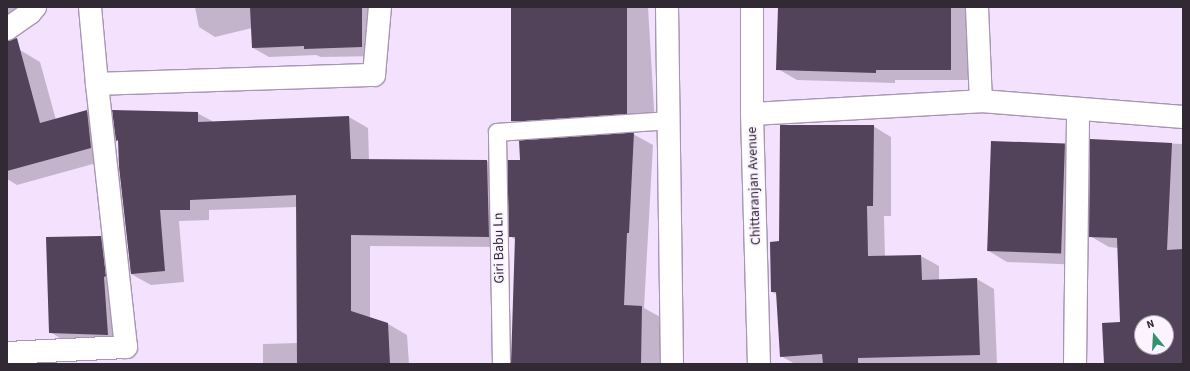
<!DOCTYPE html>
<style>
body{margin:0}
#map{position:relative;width:1190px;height:371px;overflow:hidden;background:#f4e1fe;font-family:"Source Sans 3",sans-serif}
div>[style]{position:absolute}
.shadow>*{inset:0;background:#0003}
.building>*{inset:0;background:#52425a;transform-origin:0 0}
.roads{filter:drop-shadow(1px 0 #a796b1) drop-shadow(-1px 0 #a796b1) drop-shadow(0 1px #a796b1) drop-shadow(0 -1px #a796b1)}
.service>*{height:17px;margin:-8.5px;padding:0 8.5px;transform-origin:8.5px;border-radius:8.5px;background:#fff}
.minor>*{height:22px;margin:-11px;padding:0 11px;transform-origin:11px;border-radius:11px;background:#fff}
.tertiary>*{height:22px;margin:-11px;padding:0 11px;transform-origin:11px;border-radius:11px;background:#fff}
.primary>*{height:22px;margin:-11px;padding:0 11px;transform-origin:11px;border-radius:11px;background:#fff}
span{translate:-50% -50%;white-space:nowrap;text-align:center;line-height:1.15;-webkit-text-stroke:4px #fbf3ff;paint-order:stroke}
.street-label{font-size:14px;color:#312934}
.frame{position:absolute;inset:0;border:8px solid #312934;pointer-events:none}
.north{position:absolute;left:1134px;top:315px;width:40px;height:40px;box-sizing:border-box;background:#fbf3ff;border:1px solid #aaa2ae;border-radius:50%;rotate:342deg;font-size:11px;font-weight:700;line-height:16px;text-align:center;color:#312934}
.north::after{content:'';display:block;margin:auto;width:14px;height:18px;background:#30936e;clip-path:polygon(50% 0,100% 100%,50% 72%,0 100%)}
</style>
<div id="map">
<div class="shadow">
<div style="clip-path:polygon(7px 7px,35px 7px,7px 25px)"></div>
<div style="clip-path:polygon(195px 7px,378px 7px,378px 56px,321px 57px,316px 55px,269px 57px,253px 48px,252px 28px,215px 37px,199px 27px)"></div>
<div style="clip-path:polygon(512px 7px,648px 7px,655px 125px,541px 133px,519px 120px)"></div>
<div style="clip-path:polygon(779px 7px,970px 7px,970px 80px,895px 80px,895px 83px,797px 80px,778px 69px)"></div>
<div style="clip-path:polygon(20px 50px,40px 62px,56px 120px,86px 111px,106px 123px,111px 159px,17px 185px,7px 179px,7px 57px)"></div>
<div style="clip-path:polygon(197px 113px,214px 122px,349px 117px,368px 128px,369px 160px,487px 161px,507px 172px,508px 247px,370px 246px,370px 318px,388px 324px,407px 335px,409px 364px,263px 364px,263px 344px,298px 343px,297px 207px,209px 210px,209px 220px,179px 221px,184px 282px,151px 285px,131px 274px,119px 142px,117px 140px)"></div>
<div style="clip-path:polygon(873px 126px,891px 137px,891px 216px,884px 216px,885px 257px,921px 256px,939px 266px,939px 280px,977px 279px,994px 289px,997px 364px,795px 364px,781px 356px,778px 295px,772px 292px,780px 242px)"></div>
<div style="clip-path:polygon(633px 134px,653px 145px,644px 308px,662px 318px,661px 364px,512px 364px,516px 240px,510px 236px,521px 161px)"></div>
<div style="clip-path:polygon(evenodd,1091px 140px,1183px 144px,1183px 364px,1105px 364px,1121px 323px,1118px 248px,1109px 247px,1090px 236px,1091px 140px,1142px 323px,1166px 323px,1166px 347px,1142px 347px,1142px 323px)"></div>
<div style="clip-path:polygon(1065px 145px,1085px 157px,1084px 265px,1007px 262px,987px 250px)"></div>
<div style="clip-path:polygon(101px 237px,121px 248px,128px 346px,70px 344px,50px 332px)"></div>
</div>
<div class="building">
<div style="clip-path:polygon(250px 7px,362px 7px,362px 47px,304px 49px,304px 46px,252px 48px)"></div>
<div style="left:511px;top:7px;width:116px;height:114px"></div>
<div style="clip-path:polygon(778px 7px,951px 7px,951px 70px,876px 70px,876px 73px,776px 70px)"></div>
<div style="clip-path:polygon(17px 38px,40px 123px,87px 110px,91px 148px,7px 171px,7px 41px)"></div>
<div style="clip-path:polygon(112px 110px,198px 112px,198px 122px,349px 116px,351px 159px,487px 160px,489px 237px,351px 235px,351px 311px,388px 323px,390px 364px,297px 364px,296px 195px,190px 200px,190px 210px,160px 210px,165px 271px,131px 274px,119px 167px,118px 140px,116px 141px)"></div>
<div style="clip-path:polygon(780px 125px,874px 125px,873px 206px,867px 206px,868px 256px,921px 255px,922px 280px,977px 278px,980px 355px,858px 358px,858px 363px,823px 364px,822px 354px,780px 357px,776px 292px,771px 292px,770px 242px,779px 241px)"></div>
<div style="clip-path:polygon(634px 132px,629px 233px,627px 233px,624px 305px,642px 306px,641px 364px,511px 364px,515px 237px,509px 237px,507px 160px,520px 160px,519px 140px)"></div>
<div style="clip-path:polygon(evenodd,1090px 139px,1172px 143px,1167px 250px,1183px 249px,1183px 364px,1104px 364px,1102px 323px,1120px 322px,1117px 238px,1089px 237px,1090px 139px,1142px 323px,1166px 323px,1166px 347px,1142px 347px,1142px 323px)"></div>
<div style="left:991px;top:141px;width:74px;height:110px;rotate:2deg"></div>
<div style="clip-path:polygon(101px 236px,106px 276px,104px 277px,108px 335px,49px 333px,46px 237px)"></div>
</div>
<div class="roads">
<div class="service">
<div style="left:501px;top:364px;width:232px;rotate:-91deg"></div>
<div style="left:497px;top:132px;width:172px;rotate:-4deg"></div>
</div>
<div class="minor">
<div style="left:90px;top:7px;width:77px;rotate:84.8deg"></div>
<div style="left:977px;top:7px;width:94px;rotate:87.6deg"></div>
<div style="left:752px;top:114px;width:229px;rotate:-3.2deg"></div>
<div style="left:981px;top:101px;width:203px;rotate:4.5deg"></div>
<div style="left:7px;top:353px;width:119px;rotate:-2.9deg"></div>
<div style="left:126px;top:347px;width:265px;rotate:-96.3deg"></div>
<div style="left:97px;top:84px;width:277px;rotate:-1.9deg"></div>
<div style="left:374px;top:75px;width:68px;rotate:-85deg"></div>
<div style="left:1075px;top:364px;width:254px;rotate:-89.3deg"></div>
</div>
<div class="tertiary">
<div style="left:7px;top:29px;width:28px;rotate:-35deg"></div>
<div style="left:30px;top:13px;width:8px;rotate:-50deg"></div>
</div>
<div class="primary">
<div style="left:667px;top:7px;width:357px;rotate:89.2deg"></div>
<div style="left:752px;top:7px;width:107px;rotate:90deg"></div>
<div style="left:752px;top:114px;width:250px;rotate:88.4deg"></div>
</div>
</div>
<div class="street-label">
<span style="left:754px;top:186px;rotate:-92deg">Chittaranjan Avenue</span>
<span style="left:499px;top:248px;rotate:-91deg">Giri Babu Ln</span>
</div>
<div class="frame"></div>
<div class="north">N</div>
</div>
